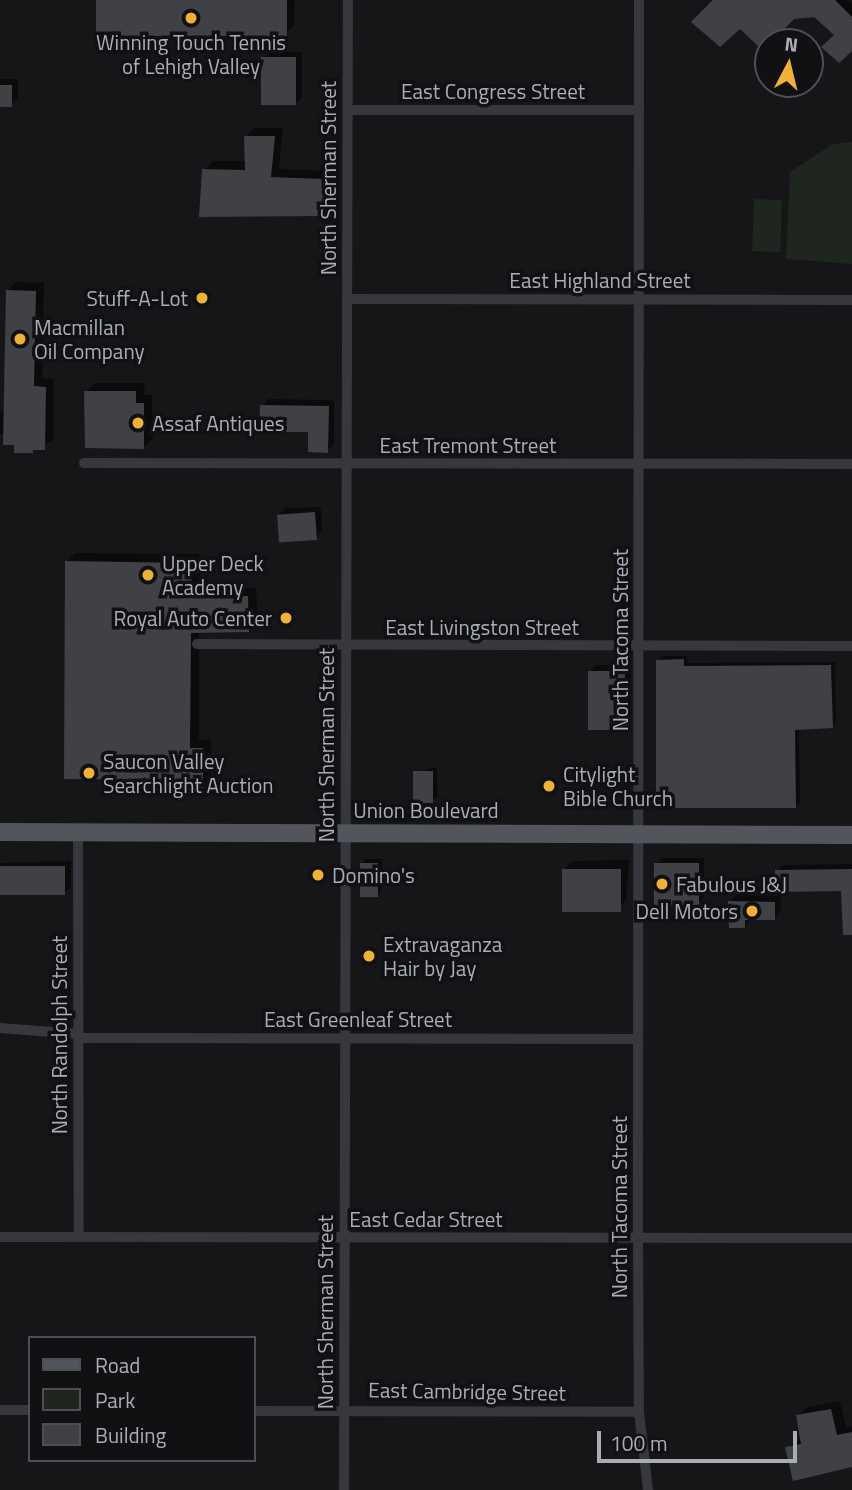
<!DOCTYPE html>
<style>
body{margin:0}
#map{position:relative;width:852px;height:1490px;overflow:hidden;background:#161618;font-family:"Titillium Web",sans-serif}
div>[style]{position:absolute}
.green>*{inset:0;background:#1e261f;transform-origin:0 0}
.shadow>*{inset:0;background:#0007}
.building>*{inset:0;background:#404145;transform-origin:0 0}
.street>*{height:10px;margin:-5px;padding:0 5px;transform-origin:5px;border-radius:5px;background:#37383d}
.primary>*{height:18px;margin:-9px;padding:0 9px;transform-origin:9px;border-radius:9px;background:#53555c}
.dots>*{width:19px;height:19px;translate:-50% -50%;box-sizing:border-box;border:4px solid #111113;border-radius:50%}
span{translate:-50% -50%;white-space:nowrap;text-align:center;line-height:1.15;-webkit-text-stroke:7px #111113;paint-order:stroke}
.poi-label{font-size:21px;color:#a8adb8}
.right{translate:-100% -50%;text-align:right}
.left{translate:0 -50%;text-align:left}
.street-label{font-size:21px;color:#a8adb8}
.legend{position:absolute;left:28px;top:1336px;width:228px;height:126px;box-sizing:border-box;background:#111113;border:2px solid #4d4f55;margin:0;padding:9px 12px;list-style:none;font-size:21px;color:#a8adb8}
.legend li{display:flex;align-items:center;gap:14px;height:35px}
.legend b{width:35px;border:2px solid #4d4f55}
.north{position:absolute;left:754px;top:28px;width:70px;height:70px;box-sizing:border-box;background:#111113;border:2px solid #4d4f55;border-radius:50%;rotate:7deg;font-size:19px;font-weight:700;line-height:28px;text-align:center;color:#a8adb8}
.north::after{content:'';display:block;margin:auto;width:24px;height:32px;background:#f2b134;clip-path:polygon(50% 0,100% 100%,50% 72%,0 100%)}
.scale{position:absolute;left:597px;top:1431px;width:200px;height:32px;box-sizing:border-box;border:4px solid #a8adb8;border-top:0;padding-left:9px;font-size:21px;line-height:24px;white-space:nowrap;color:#a8adb8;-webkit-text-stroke:5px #111113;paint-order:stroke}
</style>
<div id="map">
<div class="green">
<div style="clip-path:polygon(852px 142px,852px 264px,786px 259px,790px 172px,833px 144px)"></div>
<div style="left:754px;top:199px;width:28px;height:52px;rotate:2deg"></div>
</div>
<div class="shadow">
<div style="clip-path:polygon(98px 0,295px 0,294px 25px,285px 35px)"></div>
<div style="clip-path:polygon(715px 0,848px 0,852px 4px,852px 49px,815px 15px)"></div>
<div style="clip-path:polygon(270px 52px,302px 52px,302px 97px,296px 104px,263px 59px)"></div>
<div style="clip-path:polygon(0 79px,18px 79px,18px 98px,11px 105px,0 105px)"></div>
<div style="clip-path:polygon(254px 128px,283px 128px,279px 169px,332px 171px,331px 206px,322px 215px,204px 170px,213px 161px,246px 161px,245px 137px)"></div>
<div style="clip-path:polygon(16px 282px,44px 283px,42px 378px,54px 379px,53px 440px,32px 452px,0 433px,0 411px,5px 411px,7px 291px)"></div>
<div style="clip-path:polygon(95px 383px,144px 383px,145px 395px,152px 395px,153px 438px,144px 447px,86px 392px)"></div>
<div style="clip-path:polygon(268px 399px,334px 400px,334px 444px,327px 451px,310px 431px,262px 406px)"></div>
<div style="clip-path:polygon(321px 507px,322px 531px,316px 538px,278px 515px,285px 508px)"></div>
<div style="clip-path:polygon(75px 553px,199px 554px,201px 587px,256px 588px,258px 621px,249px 630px,199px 631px,199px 740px,211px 740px,211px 778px,202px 787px,192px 779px,66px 562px)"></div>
<div style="clip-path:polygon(662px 656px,687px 656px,688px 663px,835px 662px,836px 723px,832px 727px,799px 728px,800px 802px,796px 806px,658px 660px)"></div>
<div style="clip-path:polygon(596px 665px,631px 665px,631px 722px,624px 728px,590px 672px)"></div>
<div style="clip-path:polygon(437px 767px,438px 796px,433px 800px,415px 772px)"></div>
<div style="clip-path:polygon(662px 858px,704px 858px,704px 897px,698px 903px,656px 864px)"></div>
<div style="clip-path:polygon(366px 859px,382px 859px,381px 891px,377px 895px,362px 864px)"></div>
<div style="clip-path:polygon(629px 860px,626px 900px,617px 910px,564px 870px,573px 861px)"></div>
<div style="clip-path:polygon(71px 861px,71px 886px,65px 893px,0 894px,0 863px)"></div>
<div style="clip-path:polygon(852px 864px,852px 914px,843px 889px,777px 871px,783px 865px)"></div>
<div style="clip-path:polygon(736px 895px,781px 896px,781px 911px,774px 918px,751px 918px,745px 927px,730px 901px)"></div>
<div style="clip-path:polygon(840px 1401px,846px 1427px,852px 1426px,852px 1465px,787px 1448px,801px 1438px,798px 1416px,807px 1407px)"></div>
</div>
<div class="building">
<div style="left:96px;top:0;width:191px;height:36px"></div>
<div style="clip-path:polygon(713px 0,835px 0,852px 17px,852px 51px,839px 63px,821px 47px,834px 35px,814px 17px,794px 19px,774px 40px,758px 46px,740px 29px,720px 47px,691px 22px)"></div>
<div style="left:296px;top:57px;width:48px;height:35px;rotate:90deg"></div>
<div style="left:0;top:85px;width:12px;height:22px"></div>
<div style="clip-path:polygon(244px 136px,275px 136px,271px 177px,324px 179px,323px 216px,199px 217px,202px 169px,245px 170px)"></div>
<div style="clip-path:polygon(6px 290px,36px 291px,34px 386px,46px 387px,45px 450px,33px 450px,33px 453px,14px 453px,14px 445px,3px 445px)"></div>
<div style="clip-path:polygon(84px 391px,136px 391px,136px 403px,144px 403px,144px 449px,85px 448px)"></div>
<div style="clip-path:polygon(260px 405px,329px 406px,328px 453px,308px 452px,308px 432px,259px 432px)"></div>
<div style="left:315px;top:512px;width:28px;height:38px;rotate:86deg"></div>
<div style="clip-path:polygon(65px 561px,191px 563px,192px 596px,248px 596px,249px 632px,191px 633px,190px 748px,203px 748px,203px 789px,190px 789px,191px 780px,64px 779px)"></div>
<div style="clip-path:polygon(684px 659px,684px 666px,831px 665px,833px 728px,795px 730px,796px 808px,656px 808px,656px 660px)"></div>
<div style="left:588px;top:671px;width:37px;height:59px"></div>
<div style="left:413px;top:771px;width:20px;height:32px"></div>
<div style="left:360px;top:863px;width:18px;height:34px"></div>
<div style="left:654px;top:863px;width:45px;height:42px"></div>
<div style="left:65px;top:866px;width:29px;height:65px;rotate:90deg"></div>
<div style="left:562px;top:869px;width:59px;height:43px"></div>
<div style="clip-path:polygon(852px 869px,852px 935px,843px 935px,841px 891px,775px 892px,775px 870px)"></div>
<div style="clip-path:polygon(728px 901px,775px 902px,775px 920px,745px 920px,745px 928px,729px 928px)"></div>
<div style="clip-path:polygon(831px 1409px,837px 1435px,852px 1432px,852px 1467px,793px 1481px,785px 1447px,801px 1444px,796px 1415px)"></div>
</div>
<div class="street">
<div style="left:639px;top:0;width:1239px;rotate:90.05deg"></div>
<div style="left:638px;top:1239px;width:173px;rotate:89.7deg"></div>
<div style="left:639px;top:1412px;width:79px;rotate:83.4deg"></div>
<div style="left:348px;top:110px;width:291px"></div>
<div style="left:347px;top:299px;width:505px;rotate:0.11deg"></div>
<div style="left:84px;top:463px;width:768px;rotate:0.07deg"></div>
<div style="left:197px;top:644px;width:655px;rotate:0.17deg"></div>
<div style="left:78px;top:833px;width:404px;rotate:89.9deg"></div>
<div style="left:0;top:1028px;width:78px;rotate:4.4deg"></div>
<div style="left:78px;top:1038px;width:560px;rotate:0.1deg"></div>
<div style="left:0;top:1237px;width:852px;rotate:0.07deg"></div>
<div style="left:0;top:1410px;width:30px"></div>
<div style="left:254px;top:1411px;width:385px;rotate:0.1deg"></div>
<div style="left:344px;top:1490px;width:1490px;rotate:-89.85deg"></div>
</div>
<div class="primary">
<div style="left:0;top:832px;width:852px;rotate:0.2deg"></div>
</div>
<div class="dots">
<div style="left:191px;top:18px;background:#f2b134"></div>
<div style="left:202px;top:298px;background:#f2b134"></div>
<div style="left:20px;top:339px;background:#f2b134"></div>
<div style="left:138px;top:423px;background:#f2b134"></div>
<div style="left:148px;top:575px;background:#f2b134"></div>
<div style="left:286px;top:618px;background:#f2b134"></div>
<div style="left:89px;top:773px;background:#f2b134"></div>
<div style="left:549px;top:786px;background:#f2b134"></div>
<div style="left:318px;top:875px;background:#f2b134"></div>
<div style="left:662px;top:884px;background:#f2b134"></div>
<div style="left:752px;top:911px;background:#f2b134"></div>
<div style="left:369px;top:956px;background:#f2b134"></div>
</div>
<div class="poi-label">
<span style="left:191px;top:54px">Winning Touch Tennis<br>of Lehigh Valley</span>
<span class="right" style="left:188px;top:298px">Stuff-A-Lot</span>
<span class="left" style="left:34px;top:339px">Macmillan<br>Oil Company</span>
<span class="left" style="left:152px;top:423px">Assaf Antiques</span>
<span class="left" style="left:162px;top:575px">Upper Deck<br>Academy</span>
<span class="right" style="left:272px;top:618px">Royal Auto Center</span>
<span class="left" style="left:103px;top:773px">Saucon Valley<br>Searchlight Auction</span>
<span class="left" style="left:563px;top:786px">Citylight<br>Bible Church</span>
<span class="left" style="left:332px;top:875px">Domino's</span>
<span class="left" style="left:676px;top:884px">Fabulous J&amp;J</span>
<span class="right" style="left:738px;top:911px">Dell Motors</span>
<span class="left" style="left:383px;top:956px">Extravaganza<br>Hair by Jay</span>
</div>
<div class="street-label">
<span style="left:493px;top:91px">East Congress Street</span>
<span style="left:328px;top:178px;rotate:-90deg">North Sherman Street</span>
<span style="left:600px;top:280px">East Highland Street</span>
<span style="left:468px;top:445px">East Tremont Street</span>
<span style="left:482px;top:627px">East Livingston Street</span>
<span style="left:620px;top:640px;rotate:-90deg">North Tacoma Street</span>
<span style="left:326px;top:745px;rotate:-90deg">North Sherman Street</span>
<span style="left:426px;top:810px">Union Boulevard</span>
<span style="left:358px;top:1019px">East Greenleaf Street</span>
<span style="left:59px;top:1035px;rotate:-90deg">North Randolph Street</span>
<span style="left:619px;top:1207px;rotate:-90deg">North Tacoma Street</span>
<span style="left:426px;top:1219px">East Cedar Street</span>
<span style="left:325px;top:1312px;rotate:-90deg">North Sherman Street</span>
<span style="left:467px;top:1391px;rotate:1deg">East Cambridge Street</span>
</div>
<ul class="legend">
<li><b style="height:9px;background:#53555c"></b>Road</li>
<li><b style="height:19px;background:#1e261f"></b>Park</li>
<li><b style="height:19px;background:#404145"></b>Building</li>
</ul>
<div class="north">N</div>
<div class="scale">100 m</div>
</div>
